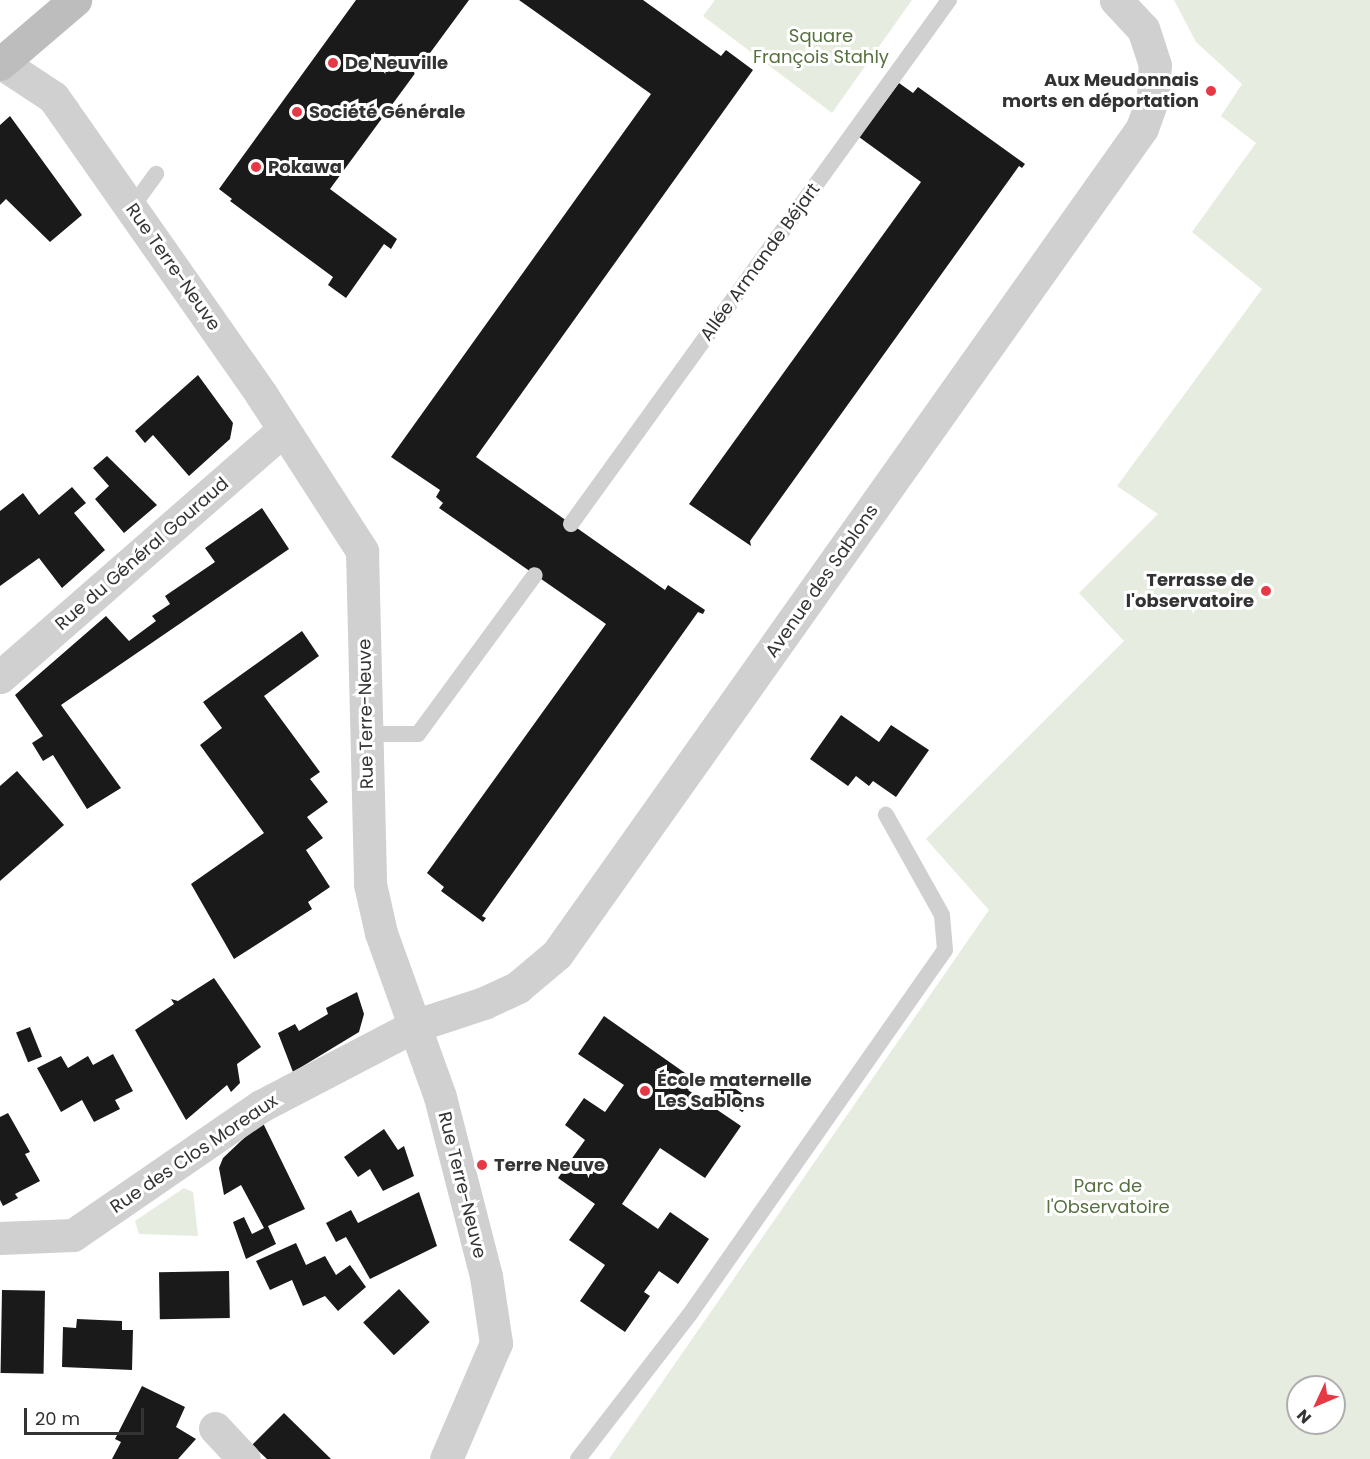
<!DOCTYPE html>
<meta charset="utf-8">
<style>
body{margin:0}
#map{position:relative;width:1370px;height:1459px;overflow:hidden;background:#fff;font-family:Poppins,sans-serif}
div>[style]{position:absolute}
.green>*{inset:0;background:#e6ecdf}
.building>*{inset:0;background:#1a1a1a;transform-origin:0 0}
.lane>*{height:16px;margin:-8px;padding:0 8px;transform-origin:8px;border-radius:8px;background:#d0d0d0}
.street>*{height:33px;margin:-16.5px;padding:0 16.5px;transform-origin:16.5px;border-radius:16.5px;background:#d0d0d0}
.secondary>*{height:33px;margin:-16.5px;padding:0 16.5px;transform-origin:16.5px;border-radius:16.5px;background:#bdbdbd}
.dots>*{width:16px;height:16px;translate:-50% -50%;box-sizing:border-box;border:3px solid #fff;border-radius:50%}
span{translate:-50% -50%;white-space:nowrap;text-align:center;line-height:1.15;-webkit-text-stroke:6px #fff;paint-order:stroke}
.park-label{font-size:18px;color:#56703f}
.poi-label{font-size:18px;color:#333;font-weight:700}
.left{translate:0 -50%;text-align:left}
.right{translate:-100% -50%;text-align:right}
.street-label{font-size:18px;color:#333}
.north{position:absolute;left:1286px;top:1375px;width:60px;height:60px;box-sizing:border-box;background:#fff;border:2px solid #adadad;border-radius:50%;rotate:226deg;font-size:16px;font-weight:700;line-height:24px;text-align:center;color:#333}
.north::after{content:'';display:block;margin:auto;width:21px;height:27px;background:#e63946;clip-path:polygon(50% 0,100% 100%,50% 72%,0 100%)}
.scale{position:absolute;left:24px;top:1408px;width:120px;height:27px;box-sizing:border-box;border:3px solid #333;border-top:0;padding-left:8px;font-size:18px;line-height:21px;white-space:nowrap;color:#333;-webkit-text-stroke:4px #fff;paint-order:stroke}
</style>
<div id="map">
<div class="green">
<div style="clip-path:polygon(715px 0,912px 0,832px 113px,703px 16px)"></div>
<div style="clip-path:polygon(evenodd,1174px 0,1370px 0,1370px 1459px,609px 1459px,989px 910px,926px 839px,1124px 641px,1079px 593px,1158px 514px,1117px 486px,1262px 289px,1192px 232px,1256px 143px,1221px 116px,1242px 84px,1196px 42px,1174px 0,1298px 1387px,1334px 1387px,1334px 1423px,1298px 1423px,1298px 1387px)"></div>
<div style="clip-path:polygon(184px 1188px,193px 1192px,198px 1236px,139px 1234px,135px 1221px)"></div>
</div>
<div class="building">
<div style="clip-path:polygon(356px 0,469px 0,330px 189px,397px 239px,391px 249px,384px 244px,346px 298px,328px 285px,333px 277px,230px 201px,232px 199px,219px 189px)"></div>
<div style="clip-path:polygon(519px 0,643px 0,721px 56px,726px 50px,753px 70px,476px 457px,665px 590px,668px 585px,705px 610px,703px 614px,698px 612px,482px 916px,486px 918px,483px 922px,441px 891px,444px 887px,427px 873px,606px 624px,439px 508px,443px 503px,436px 497px,440px 490px,391px 457px,651px 94px)"></div>
<div style="clip-path:polygon(899px 83px,913px 93px,918px 87px,1025px 164px,1022px 168px,1019px 166px,750px 541px,751px 546px,689px 504px,921px 182px,859px 137px)"></div>
<div style="clip-path:polygon(10px 116px,82px 215px,50px 242px,6px 199px,0 205px,0 125px)"></div>
<div style="clip-path:polygon(198px 375px,233px 423px,230px 439px,189px 476px,153px 435px,145px 443px,135px 431px)"></div>
<div style="clip-path:polygon(107px 456px,157px 505px,124px 533px,95px 499px,109px 486px,93px 468px)"></div>
<div style="clip-path:polygon(72px 487px,86px 503px,74px 513px,105px 550px,62px 588px,39px 558px,0 586px,0 511px,23px 493px,39px 515px)"></div>
<div style="clip-path:polygon(262px 508px,289px 549px,61px 705px,121px 788px,87px 809px,53px 755px,43px 761px,32px 743px,43px 736px,15px 695px,106px 616px,129px 641px,156px 621px,152px 616px,170px 604px,165px 596px,215px 562px,205px 548px)"></div>
<div style="clip-path:polygon(302px 631px,319px 656px,264px 696px,320px 772px,310px 779px,328px 802px,307px 817px,323px 838px,306px 850px,330px 887px,308px 902px,312px 909px,234px 959px,191px 884px,264px 833px,200px 745px,222px 728px,203px 702px)"></div>
<div style="clip-path:polygon(841px 715px,879px 742px,891px 725px,929px 750px,896px 797px,873px 781px,869px 786px,856px 776px,848px 786px,810px 759px)"></div>
<div style="clip-path:polygon(17px 771px,64px 825px,0 881px,0 786px)"></div>
<div style="clip-path:polygon(214px 978px,261px 1047px,237px 1064px,240px 1083px,231px 1092px,227px 1085px,186px 1120px,135px 1030px,174px 1004px,171px 999px,178px 1001px)"></div>
<div style="clip-path:polygon(357px 992px,364px 1014px,359px 1032px,293px 1072px,278px 1033px,295px 1024px,299px 1031px,328px 1014px,326px 1008px)"></div>
<div style="clip-path:polygon(604px 1016px,695px 1080px,688px 1090px,741px 1126px,705px 1178px,660px 1148px,622px 1204px,658px 1229px,670px 1212px,709px 1239px,678px 1284px,659px 1271px,644px 1292px,650px 1296px,625px 1332px,580px 1301px,605px 1265px,569px 1240px,595px 1204px,558px 1178px,585px 1140px,565px 1125px,584px 1098px,605px 1112px,624px 1085px,578px 1054px)"></div>
<div style="left:30px;top:1027px;width:32px;height:15px;rotate:68deg"></div>
<div style="clip-path:polygon(113px 1054px,133px 1091px,115px 1100px,120px 1109px,94px 1122px,82px 1100px,61px 1112px,37px 1068px,61px 1056px,68px 1068px,88px 1056px,93px 1065px)"></div>
<div style="left:722px;top:1079px;width:36px;height:15px;rotate:36deg"></div>
<div style="clip-path:polygon(8px 1113px,30px 1152px,25px 1154px,40px 1181px,15px 1194px,18px 1198px,3px 1206px,0 1200px,0 1117px)"></div>
<div style="clip-path:polygon(262px 1121px,305px 1209px,268px 1226px,276px 1244px,246px 1259px,233px 1222px,244px 1217px,252px 1234px,264px 1228px,241px 1185px,224px 1195px,219px 1168px,223px 1158px)"></div>
<div style="clip-path:polygon(384px 1129px,398px 1150px,404px 1146px,414px 1176px,383px 1191px,370px 1169px,358px 1177px,344px 1157px)"></div>
<div style="clip-path:polygon(419px 1192px,437px 1246px,370px 1279px,346px 1237px,336px 1242px,326px 1223px,351px 1210px,358px 1223px)"></div>
<div style="clip-path:polygon(296px 1243px,306px 1265px,325px 1256px,336px 1275px,350px 1265px,366px 1287px,338px 1311px,325px 1296px,303px 1306px,292px 1280px,270px 1290px,256px 1261px)"></div>
<div style="left:229px;top:1271px;width:47px;height:70px;rotate:89deg"></div>
<div style="left:399px;top:1289px;width:45px;height:49px;rotate:47deg"></div>
<div style="left:2px;top:1290px;width:43px;height:83px;rotate:1deg"></div>
<div style="clip-path:polygon(77px 1319px,122px 1321px,122px 1330px,133px 1330px,132px 1370px,62px 1367px,63px 1327px,76px 1328px)"></div>
<div style="clip-path:polygon(142px 1386px,185px 1407px,176px 1427px,196px 1439px,178px 1459px,112px 1459px,121px 1442px,115px 1439px)"></div>
<div style="clip-path:polygon(284px 1413px,331px 1459px,267px 1459px,252px 1445px)"></div>
</div>
<div class="lane">
<div style="left:132px;top:207px;width:41px;rotate:-54deg"></div>
<div style="left:571px;top:524px;width:646px;rotate:-54.19deg"></div>
<div style="left:367px;top:734px;width:51px"></div>
<div style="left:418px;top:734px;width:197px;rotate:-53.7deg"></div>
<div style="left:578px;top:1459px;width:183px;rotate:-52.3deg"></div>
<div style="left:690px;top:1314px;width:444px;rotate:-55deg"></div>
<div style="left:945px;top:950px;width:35px;rotate:-95deg"></div>
<div style="left:942px;top:915px;width:115px;rotate:-119.2deg"></div>
</div>
<div class="street">
<div style="left:0;top:62px;width:64px;rotate:33.4deg"></div>
<div style="left:53px;top:97px;width:17px;rotate:54deg"></div>
<div style="left:63px;top:111px;width:345px;rotate:55deg"></div>
<div style="left:261px;top:394px;width:187px;rotate:57.2deg"></div>
<div style="left:362px;top:551px;width:333px;rotate:88.6deg"></div>
<div style="left:370px;top:884px;width:50px;rotate:77.3deg"></div>
<div style="left:381px;top:933px;width:174px;rotate:70.2deg"></div>
<div style="left:440px;top:1097px;width:185px;rotate:75.6deg"></div>
<div style="left:486px;top:1276px;width:68px;rotate:81.5deg"></div>
<div style="left:496px;top:1343px;width:126px;rotate:113.3deg"></div>
<div style="left:0;top:677px;width:376px;rotate:-41.1deg"></div>
<div style="left:0;top:1238px;width:73px;rotate:-2.4deg"></div>
<div style="left:73px;top:1235px;width:228px;rotate:-34.5deg"></div>
<div style="left:261px;top:1106px;width:173px;rotate:-27.6deg"></div>
<div style="left:414px;top:1026px;width:74px;rotate:-18.2deg"></div>
<div style="left:484px;top:1003px;width:38px;rotate:-25deg"></div>
<div style="left:518px;top:987px;width:51px;rotate:-40.2deg"></div>
<div style="left:557px;top:954px;width:1012px;rotate:-54.69deg"></div>
<div style="left:1142px;top:128px;width:32px;rotate:-70deg"></div>
<div style="left:1153px;top:98px;width:33px;rotate:-87deg"></div>
<div style="left:1155px;top:65px;width:38px;rotate:-108deg"></div>
<div style="left:1143px;top:29px;width:40px;rotate:-133deg"></div>
<div style="left:215px;top:1428px;width:42px;rotate:46.9deg"></div>
</div>
<div class="secondary">
<div style="left:0;top:64px;width:99px;rotate:-40.5deg"></div>
</div>
<div class="dots">
<div style="left:333px;top:63px;background:#e63946"></div>
<div style="left:1211px;top:91px;background:#e63946"></div>
<div style="left:297px;top:112px;background:#e63946"></div>
<div style="left:256px;top:167px;background:#e63946"></div>
<div style="left:1266px;top:591px;background:#e63946"></div>
<div style="left:645px;top:1091px;background:#e63946"></div>
<div style="left:482px;top:1165px;background:#e63946"></div>
</div>
<div class="park-label">
<span style="left:821px;top:47px">Square<br>François Stahly</span>
<span style="left:1108px;top:1197px">Parc de<br>l'Observatoire</span>
</div>
<div class="poi-label">
<span class="left" style="left:345px;top:63px">De Neuville</span>
<span class="right" style="left:1199px;top:91px">Aux Meudonnais<br>morts en déportation</span>
<span class="left" style="left:309px;top:112px">Société Générale</span>
<span class="left" style="left:268px;top:167px">Pokawa</span>
<span class="right" style="left:1254px;top:591px">Terrasse de<br>l'observatoire</span>
<span class="left" style="left:657px;top:1091px">École maternelle<br>Les Sablons</span>
<span class="left" style="left:494px;top:1165px">Terre Neuve</span>
</div>
<div class="street-label">
<span style="left:760px;top:262px;rotate:-54deg">Allée Armande Béjart</span>
<span style="left:173px;top:267px;rotate:55deg">Rue Terre-Neuve</span>
<span style="left:142px;top:554px;rotate:-41deg">Rue du Général Gouraud</span>
<span style="left:822px;top:581px;rotate:-55deg">Avenue des Sablons</span>
<span style="left:366px;top:714px;rotate:-91deg">Rue Terre-Neuve</span>
<span style="left:194px;top:1154px;rotate:-34deg">Rue des Clos Moreaux</span>
<span style="left:462px;top:1185px;rotate:76deg">Rue Terre-Neuve</span>
</div>
<div class="north">N</div>
<div class="scale">20 m</div>
</div>
